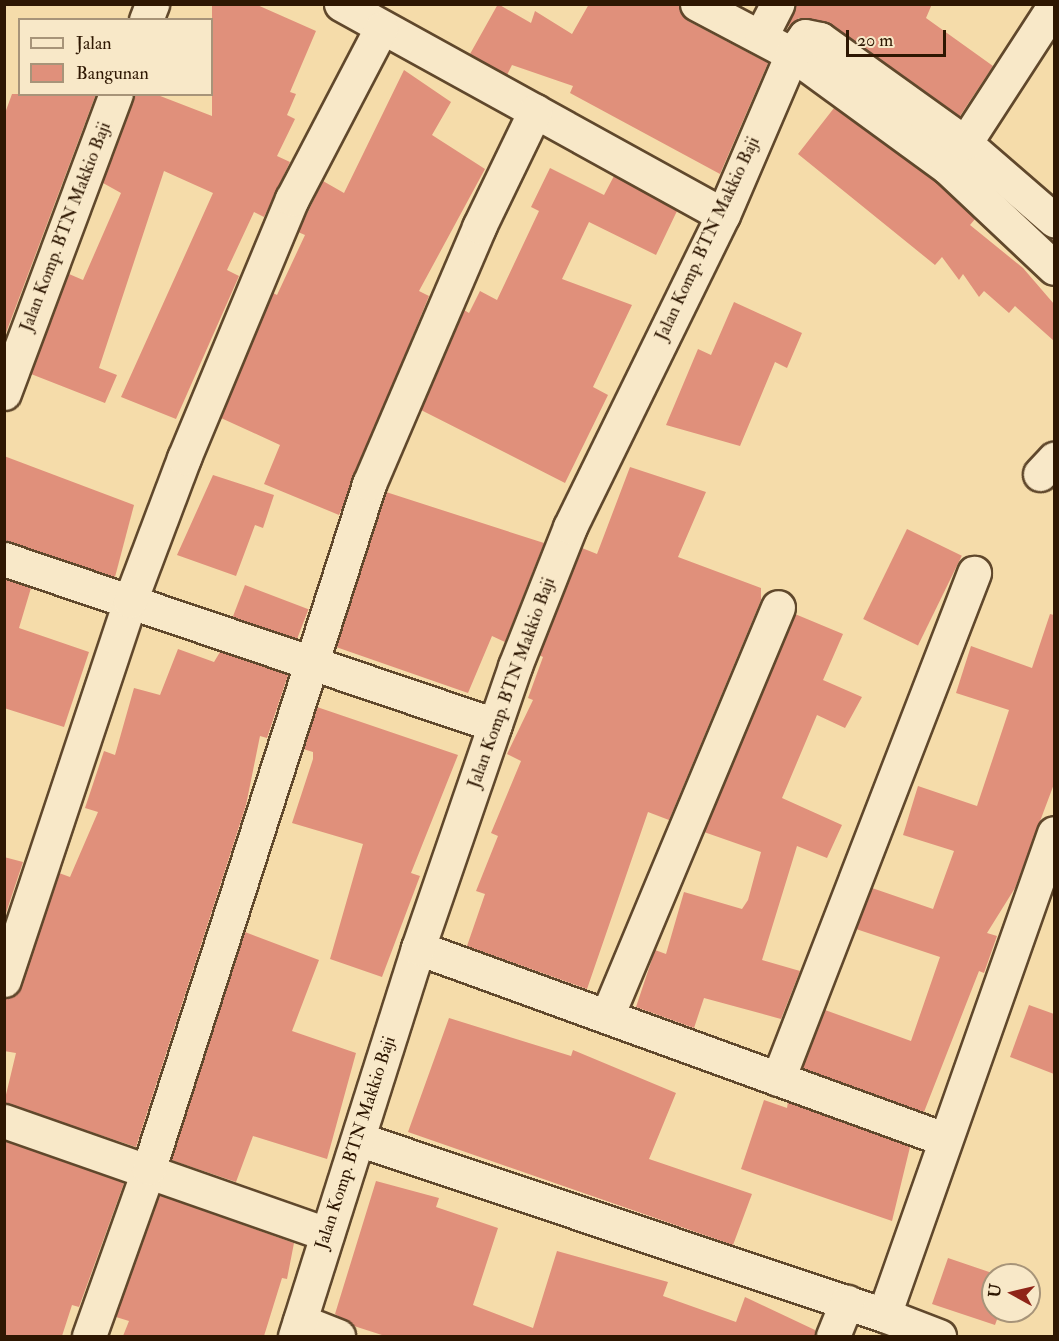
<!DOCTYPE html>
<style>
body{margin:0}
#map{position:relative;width:1059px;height:1341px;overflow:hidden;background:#f5dcaa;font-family:"IM FELL Double Pica",serif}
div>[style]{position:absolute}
.building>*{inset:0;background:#e0907b;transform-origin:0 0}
.roads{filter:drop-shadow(2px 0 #60482c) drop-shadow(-2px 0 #60482c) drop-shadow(0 2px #60482c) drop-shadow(0 -2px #60482c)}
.minor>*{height:33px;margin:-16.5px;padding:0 16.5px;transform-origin:16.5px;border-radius:16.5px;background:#f8e8c8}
span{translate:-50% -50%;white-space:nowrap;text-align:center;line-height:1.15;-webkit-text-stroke:5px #f8e8c8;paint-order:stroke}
.street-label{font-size:18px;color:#2e1702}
.frame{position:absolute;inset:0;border:6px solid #2e1702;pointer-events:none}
.legend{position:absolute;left:18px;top:18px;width:195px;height:78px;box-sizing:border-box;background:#f8e8c8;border:2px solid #a79479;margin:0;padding:8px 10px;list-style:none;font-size:18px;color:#2e1702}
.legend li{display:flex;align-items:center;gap:12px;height:30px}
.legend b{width:30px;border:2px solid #a79479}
.north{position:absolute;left:981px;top:1263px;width:60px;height:60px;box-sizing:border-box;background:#f8e8c8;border:2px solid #a79479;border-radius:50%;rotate:278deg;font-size:16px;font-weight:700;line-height:24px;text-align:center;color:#2e1702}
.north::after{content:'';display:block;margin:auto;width:21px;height:27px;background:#8f2418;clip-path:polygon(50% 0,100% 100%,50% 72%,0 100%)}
.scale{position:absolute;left:846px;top:30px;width:100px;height:27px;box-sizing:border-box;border:3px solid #2e1702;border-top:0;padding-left:8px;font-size:18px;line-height:21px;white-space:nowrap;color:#2e1702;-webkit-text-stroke:4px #f8e8c8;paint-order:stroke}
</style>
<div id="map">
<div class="building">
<div style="clip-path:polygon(212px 4px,255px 4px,316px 31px,290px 92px,296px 94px,287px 115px,295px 119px,277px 156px,290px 162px,264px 217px,254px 212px,227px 270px,239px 276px,176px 419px,121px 397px,213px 193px,164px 171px,99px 368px,117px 375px,105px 403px,31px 374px,69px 274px,83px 280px,121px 193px,103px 183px,134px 94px,155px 94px,212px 116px)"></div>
<div style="clip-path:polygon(498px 4px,531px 23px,535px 11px,572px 34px,589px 4px,678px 4px,688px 21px,768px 63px,720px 174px,570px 93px,573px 86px,512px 65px,507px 75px,470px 54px)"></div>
<div style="clip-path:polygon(795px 4px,932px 4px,926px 18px,993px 66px,960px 116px,831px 24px,799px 18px,785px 29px)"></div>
<div style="clip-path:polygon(404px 70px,451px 102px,432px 135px,485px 169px,419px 291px,429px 296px,339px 515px,264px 484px,280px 445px,221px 418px,273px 293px,277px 295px,305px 235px,298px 232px,323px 181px,344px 193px)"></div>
<div style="clip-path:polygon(12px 94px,96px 94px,4px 338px,4px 116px)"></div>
<div style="clip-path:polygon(834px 108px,935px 181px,975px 219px,970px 225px,1023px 268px,1054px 304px,1054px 341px,1015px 306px,1009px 313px,984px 291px,979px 297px,963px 274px,959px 280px,942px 257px,935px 265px,798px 154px)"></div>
<div style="clip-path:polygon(550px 168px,604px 195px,614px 176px,677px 211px,656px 255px,589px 222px,562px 279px,632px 305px,593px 387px,608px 395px,565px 483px,421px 410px,464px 310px,469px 313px,480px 291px,497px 300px,539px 211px,531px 207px)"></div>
<div style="clip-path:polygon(734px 302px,802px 333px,787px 368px,775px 362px,740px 446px,666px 425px,698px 349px,711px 355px)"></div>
<div style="clip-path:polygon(4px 456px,134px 505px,115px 577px,4px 541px)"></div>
<div style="clip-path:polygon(630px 467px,706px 492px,678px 557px,761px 588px,761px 600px,669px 820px,648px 812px,587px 989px,467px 946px,485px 894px,476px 891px,498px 836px,491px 833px,521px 761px,507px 754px,533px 700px,528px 698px,543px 657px,539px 655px,582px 548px,597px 554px)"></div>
<div style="clip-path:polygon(213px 475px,274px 495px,263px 528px,255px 525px,236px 576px,177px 555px)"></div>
<div style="clip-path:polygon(386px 492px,544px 543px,505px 642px,492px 636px,468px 693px,336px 647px)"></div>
<div style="left:907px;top:529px;width:61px;height:100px;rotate:26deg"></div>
<div style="clip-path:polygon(4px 579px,31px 588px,19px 628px,89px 652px,64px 727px,4px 708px)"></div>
<div style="left:245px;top:585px;width:68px;height:34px;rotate:21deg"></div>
<div style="clip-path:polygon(795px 614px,843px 634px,823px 680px,862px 697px,845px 728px,817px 715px,782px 798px,842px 825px,827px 858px,797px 846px,762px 960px,800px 971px,781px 1019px,704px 998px,694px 1028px,636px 1007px,655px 950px,666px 954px,684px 892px,742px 909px,748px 900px,761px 852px,704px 832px)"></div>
<div style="clip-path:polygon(1050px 614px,1054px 615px,1054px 784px,1015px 888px,987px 933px,997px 936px,984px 973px,979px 971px,924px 1112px,802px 1068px,825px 1010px,911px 1041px,940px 957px,856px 929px,872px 888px,933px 909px,954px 851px,903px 835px,918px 786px,977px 806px,1009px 710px,956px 693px,971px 646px,1032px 668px)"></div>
<div style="clip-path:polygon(178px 649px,214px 662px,220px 652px,288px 675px,267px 738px,260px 736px,246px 805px,136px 1147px,4px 1103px,16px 1053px,4px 1051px,4px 998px,22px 986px,59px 873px,70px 877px,98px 812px,85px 808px,104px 751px,115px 755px,134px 688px,160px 695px)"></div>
<div style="clip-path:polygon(317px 707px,458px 755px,411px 873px,420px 876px,382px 977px,330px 959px,363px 844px,292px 823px,313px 759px,313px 752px,303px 749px)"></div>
<div style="clip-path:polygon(4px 857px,23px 862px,4px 919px)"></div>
<div style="clip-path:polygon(245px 932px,319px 960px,292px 1031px,356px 1053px,327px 1159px,253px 1136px,236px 1182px,171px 1160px)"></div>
<div style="clip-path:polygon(1029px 1005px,1054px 1014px,1054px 1074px,1010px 1057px)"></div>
<div style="clip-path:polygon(449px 1018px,571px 1056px,573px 1050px,676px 1093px,649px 1159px,752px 1194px,733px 1245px,408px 1132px)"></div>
<div style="clip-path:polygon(764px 1100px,787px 1108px,788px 1102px,910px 1147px,892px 1221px,741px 1169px)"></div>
<div style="clip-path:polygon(4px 1141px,124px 1183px,79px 1307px,72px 1305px,62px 1336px,4px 1336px)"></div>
<div style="clip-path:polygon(376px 1181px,439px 1198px,436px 1207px,498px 1228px,473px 1305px,533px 1328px,557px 1251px,668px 1282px,663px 1296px,736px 1322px,745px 1297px,815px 1330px,815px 1336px,385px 1336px,354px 1326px,335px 1314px)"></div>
<div style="clip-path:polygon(159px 1195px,294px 1243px,287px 1279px,282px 1278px,264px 1336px,123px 1336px,129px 1321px,116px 1317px)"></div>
<div style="clip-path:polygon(948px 1258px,998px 1275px,993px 1275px,993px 1311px,1000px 1311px,995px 1325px,932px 1304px)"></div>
</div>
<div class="roads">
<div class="minor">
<div style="left:341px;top:4px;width:436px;rotate:28.9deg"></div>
<div style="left:697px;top:4px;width:107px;rotate:27.8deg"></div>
<div style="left:792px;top:54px;width:192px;rotate:36.1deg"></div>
<div style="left:947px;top:167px;width:147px;rotate:43.3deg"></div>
<div style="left:146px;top:20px;width:17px;rotate:-69deg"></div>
<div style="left:761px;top:36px;width:36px;rotate:-63deg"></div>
<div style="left:965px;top:143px;width:118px;rotate:40.9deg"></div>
<div style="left:4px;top:393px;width:319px;rotate:-69.5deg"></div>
<div style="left:1040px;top:474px;width:21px;rotate:-47deg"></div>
<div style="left:4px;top:559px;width:518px;rotate:18.68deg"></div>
<div style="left:418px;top:948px;width:560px;rotate:19.96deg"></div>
<div style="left:4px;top:980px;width:399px;rotate:-71.6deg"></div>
<div style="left:130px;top:601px;width:153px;rotate:-69.3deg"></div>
<div style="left:184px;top:458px;width:281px;rotate:-67.4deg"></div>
<div style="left:292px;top:199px;width:192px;rotate:-62.4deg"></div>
<div style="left:607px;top:1016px;width:443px;rotate:-67.3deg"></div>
<div style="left:778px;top:1079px;width:543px;rotate:-68.83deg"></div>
<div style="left:4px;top:1121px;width:342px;rotate:19.3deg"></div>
<div style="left:358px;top:1139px;width:555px;rotate:18.5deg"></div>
<div style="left:884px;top:1315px;width:511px;rotate:-70.57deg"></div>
<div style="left:884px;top:1315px;width:59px;rotate:20.9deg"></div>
<div style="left:300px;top:1321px;width:41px;rotate:21.5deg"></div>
<div style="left:89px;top:1336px;width:178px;rotate:-70.3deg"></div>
<div style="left:149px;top:1168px;width:719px;rotate:-72.17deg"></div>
<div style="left:369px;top:484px;width:280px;rotate:-66.8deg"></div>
<div style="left:479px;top:227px;width:129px;rotate:-64.2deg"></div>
<div style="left:295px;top:1336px;width:407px;rotate:-72.4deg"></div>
<div style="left:418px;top:948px;width:298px;rotate:-71deg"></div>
<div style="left:515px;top:666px;width:149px;rotate:-68.4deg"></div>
<div style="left:570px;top:527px;width:347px;rotate:-63.9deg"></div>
<div style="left:723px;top:215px;width:175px;rotate:-66.8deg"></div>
<div style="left:792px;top:54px;width:22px;rotate:-54deg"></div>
<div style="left:805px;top:36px;width:15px;rotate:11deg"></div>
<div style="left:820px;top:39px;width:178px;rotate:35.6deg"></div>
<div style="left:965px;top:143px;width:163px;rotate:-57deg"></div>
<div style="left:833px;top:1336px;width:37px;rotate:-68deg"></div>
</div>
</div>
<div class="street-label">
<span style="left:66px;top:227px;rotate:-69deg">Jalan Komp. BTN Makkio Baji</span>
<span style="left:708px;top:239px;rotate:-65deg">Jalan Komp. BTN Makkio Baji</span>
<span style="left:512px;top:683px;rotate:-70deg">Jalan Komp. BTN Makkio Baji</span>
<span style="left:356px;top:1143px;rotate:-72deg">Jalan Komp. BTN Makkio Baji</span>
</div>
<div class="frame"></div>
<ul class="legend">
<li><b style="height:8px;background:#f8e8c8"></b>Jalan</li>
<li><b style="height:16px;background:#e0907b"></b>Bangunan</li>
</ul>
<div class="north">U</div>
<div class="scale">20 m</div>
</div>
